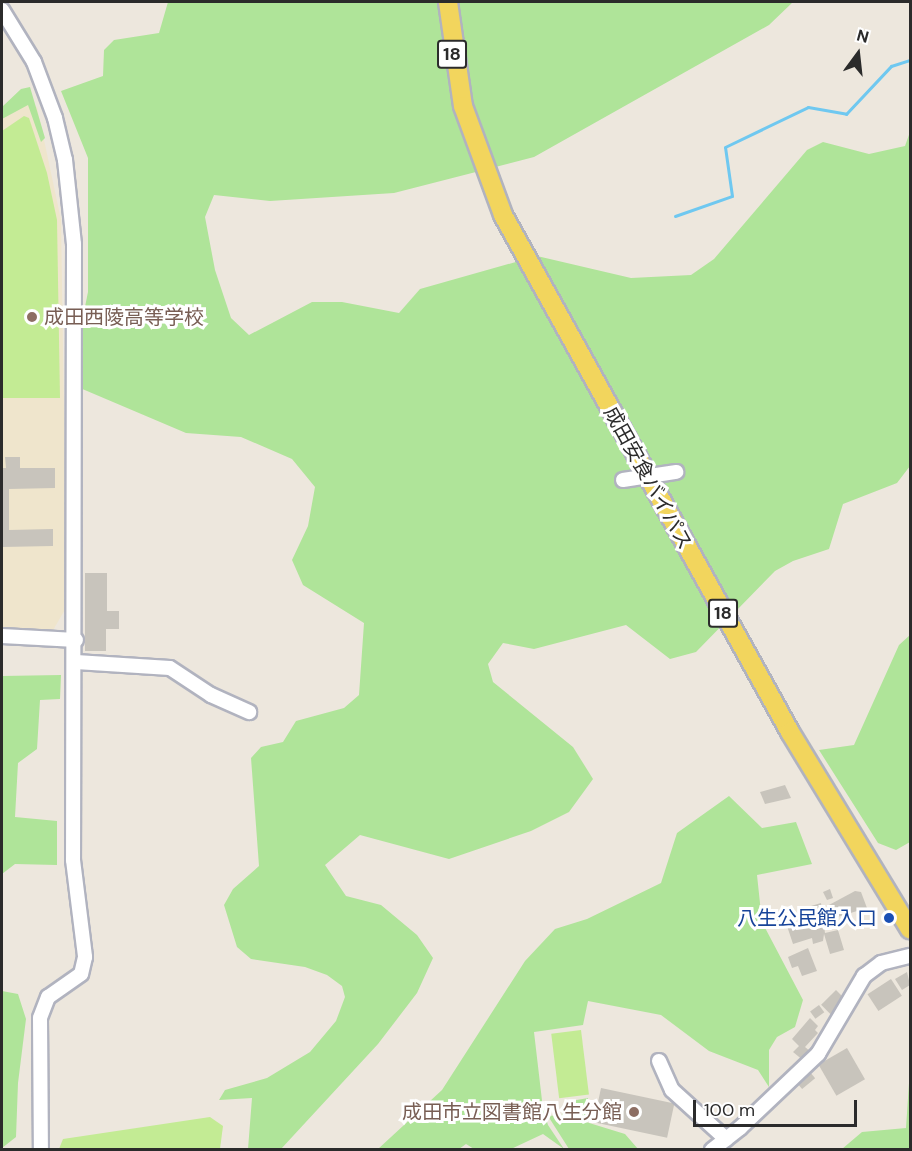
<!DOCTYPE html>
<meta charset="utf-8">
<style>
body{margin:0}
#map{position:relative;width:912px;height:1151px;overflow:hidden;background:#ede7dd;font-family:"DM Sans","Noto Sans JP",sans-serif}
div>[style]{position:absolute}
.education>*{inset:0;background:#efe5cc}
.green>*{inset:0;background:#afe499}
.pitch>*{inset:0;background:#c3eb94;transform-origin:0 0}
.stream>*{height:3px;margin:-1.5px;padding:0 1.5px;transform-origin:1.5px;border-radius:1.5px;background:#6fc8f0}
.building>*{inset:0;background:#c8c4bc;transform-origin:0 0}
.roads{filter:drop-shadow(2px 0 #b1b3bf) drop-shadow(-2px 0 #b1b3bf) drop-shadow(0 2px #b1b3bf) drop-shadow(0 -2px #b1b3bf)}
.minor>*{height:14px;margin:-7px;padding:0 7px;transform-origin:7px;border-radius:7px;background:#fff}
.major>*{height:18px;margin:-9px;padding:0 9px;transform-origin:9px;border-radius:9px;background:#f2d55d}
.bridges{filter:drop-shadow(2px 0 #b1b3bf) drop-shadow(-2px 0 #b1b3bf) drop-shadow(0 2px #b1b3bf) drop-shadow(0 -2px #b1b3bf)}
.minor-bridge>*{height:14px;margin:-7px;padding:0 7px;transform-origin:7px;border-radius:7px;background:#fff}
.dots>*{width:16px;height:16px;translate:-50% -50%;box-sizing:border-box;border:3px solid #fff;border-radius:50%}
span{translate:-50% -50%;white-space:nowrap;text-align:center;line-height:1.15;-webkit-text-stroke:6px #fff;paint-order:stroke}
.shield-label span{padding:2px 4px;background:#fff;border:2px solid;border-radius:4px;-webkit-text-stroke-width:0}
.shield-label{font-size:18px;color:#2b2b2b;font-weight:700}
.education-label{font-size:20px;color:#785e54}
.left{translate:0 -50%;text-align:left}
.right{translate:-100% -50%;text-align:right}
.street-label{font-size:20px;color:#2b2b2b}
.transit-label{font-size:20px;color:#164399}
.frame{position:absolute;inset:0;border:3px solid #2b2b2b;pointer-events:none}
.north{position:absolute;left:828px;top:24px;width:60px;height:60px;-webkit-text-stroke:4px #fff;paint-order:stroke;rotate:15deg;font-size:16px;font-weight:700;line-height:24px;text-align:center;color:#2b2b2b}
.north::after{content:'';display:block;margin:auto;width:21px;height:27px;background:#2b2b2b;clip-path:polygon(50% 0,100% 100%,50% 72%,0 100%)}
.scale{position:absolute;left:693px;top:1100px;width:164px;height:27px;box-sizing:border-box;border:3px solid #2b2b2b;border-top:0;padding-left:8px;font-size:18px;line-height:21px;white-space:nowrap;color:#2b2b2b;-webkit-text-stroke:4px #fff;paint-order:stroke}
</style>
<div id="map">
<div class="education">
<div style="clip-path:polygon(24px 104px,37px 107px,61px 220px,67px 606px,52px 632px,2px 631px,2px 119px)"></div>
</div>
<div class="green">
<div style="clip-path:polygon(168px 2px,793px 2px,769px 25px,534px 157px,394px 193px,270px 201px,214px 195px,205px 217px,215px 270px,231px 318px,249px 335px,312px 302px,342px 302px,399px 313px,420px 289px,537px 256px,631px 278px,691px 275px,714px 259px,807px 150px,823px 142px,869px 154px,905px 146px,910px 132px,910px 466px,897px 483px,843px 504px,829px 549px,793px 561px,775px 571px,696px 652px,670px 659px,626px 625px,534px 649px,503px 643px,488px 664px,493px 682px,573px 747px,593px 779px,569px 812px,531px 831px,449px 859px,360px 835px,325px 865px,346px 896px,381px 905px,417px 935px,433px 958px,417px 993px,378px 1044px,281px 1149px,248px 1149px,252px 1098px,219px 1100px,225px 1090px,267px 1078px,310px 1052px,336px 1021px,345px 997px,342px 986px,327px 975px,305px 967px,251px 959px,237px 947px,224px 905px,233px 889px,259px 866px,251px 758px,261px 747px,283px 742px,296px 721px,344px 708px,359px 695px,364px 623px,303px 585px,292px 560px,308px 526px,315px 487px,292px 459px,241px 437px,186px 433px,80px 388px,76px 351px,88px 292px,88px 158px,61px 91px,103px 76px,104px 50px,114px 40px,159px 33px)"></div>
<div style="clip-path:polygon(30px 87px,45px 138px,41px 142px,28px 105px,2px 119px,2px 107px,21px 89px)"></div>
<div style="clip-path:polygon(910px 635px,910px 842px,896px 850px,878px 843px,819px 750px,854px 745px,899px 645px)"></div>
<div style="clip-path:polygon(2px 642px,2px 676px,61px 675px,60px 699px,40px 700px,37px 749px,18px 763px,15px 817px,57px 821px,57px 865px,15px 864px,2px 874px)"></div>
<div style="clip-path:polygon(729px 796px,762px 828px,796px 822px,812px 864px,757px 875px,762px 922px,803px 1000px,795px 1027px,777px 1037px,769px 1050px,769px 1087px,758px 1070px,709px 1051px,661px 1015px,588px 1001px,583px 1025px,534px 1032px,543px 1109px,548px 1125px,564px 1149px,543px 1134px,511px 1149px,474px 1149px,466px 1144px,459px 1149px,378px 1149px,442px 1090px,525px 961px,555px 929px,587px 919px,661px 883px,677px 833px)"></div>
<div style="clip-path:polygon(2px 991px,18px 994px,26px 1019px,18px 1083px,16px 1137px,2px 1148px)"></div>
<div style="clip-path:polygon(909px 1083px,910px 1149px,842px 1149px,862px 1132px,906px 1128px)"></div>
<div style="clip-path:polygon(588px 1098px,586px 1122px,625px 1134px,638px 1149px,569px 1149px,548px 1116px,562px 1115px,566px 1102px)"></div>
</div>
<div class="pitch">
<div style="clip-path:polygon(24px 116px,29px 118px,47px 173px,57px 220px,60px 398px,2px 398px,2px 131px)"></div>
<div style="left:581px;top:1030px;width:65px;height:30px;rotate:83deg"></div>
<div style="clip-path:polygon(210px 1117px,223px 1126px,220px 1149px,59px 1149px,63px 1139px)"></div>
</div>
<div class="stream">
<div style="left:675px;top:216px;width:60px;rotate:-19.3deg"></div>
<div style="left:732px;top:196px;width:49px;rotate:-98.1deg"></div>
<div style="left:725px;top:147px;width:92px;rotate:-25.7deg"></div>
<div style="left:808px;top:107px;width:39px;rotate:10deg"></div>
<div style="left:846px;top:114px;width:66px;rotate:-46.8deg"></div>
<div style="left:891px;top:66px;width:20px;rotate:-18deg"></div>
</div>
<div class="building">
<div style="clip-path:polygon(5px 457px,20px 457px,20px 468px,55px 468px,55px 488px,9px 489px,9px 530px,53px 529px,53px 546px,2px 547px,2px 468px,6px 468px)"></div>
<div style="clip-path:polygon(85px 573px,107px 573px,107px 611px,119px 611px,119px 629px,106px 629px,106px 651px,85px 651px)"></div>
<div style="clip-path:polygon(785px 785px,791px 798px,765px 804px,760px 792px)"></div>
<div style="clip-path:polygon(830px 889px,833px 898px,827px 900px,823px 892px)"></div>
<div style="clip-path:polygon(855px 891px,861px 892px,867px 908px,834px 918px,829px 905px)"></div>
<div style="clip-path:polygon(821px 903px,825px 933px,838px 930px,844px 950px,830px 954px,824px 934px,823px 941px,813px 944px,812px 938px,793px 944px,786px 923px,813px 912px,811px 906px)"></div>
<div style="left:768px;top:917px;width:14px;height:11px"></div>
<div style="clip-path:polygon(808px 948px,817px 971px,802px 976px,798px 966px,792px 968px,788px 957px)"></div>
<div style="clip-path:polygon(907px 972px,910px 985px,902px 990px,895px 979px)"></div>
<div style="left:891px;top:979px;width:20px;height:28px;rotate:57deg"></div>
<div style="left:836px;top:990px;width:14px;height:21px;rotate:45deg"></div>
<div style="left:819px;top:1005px;width:9px;height:11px;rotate:54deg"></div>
<div style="clip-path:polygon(810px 1018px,818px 1026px,815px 1030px,818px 1033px,805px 1047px,811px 1052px,804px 1061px,793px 1052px,799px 1046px,792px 1039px)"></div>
<div style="left:847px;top:1048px;width:36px;height:33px;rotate:60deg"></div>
<div style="left:810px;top:1072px;width:8px;height:17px;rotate:50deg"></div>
<div style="left:601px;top:1088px;width:75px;height:35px;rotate:12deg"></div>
</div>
<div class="roads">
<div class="minor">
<div style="left:2px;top:10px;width:61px;rotate:58.4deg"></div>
<div style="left:34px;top:62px;width:60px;rotate:69.4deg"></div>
<div style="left:55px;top:118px;width:43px;rotate:76.6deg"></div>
<div style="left:65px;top:160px;width:84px;rotate:83.9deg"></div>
<div style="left:74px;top:244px;width:616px;rotate:90.09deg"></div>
<div style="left:73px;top:860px;width:98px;rotate:82.9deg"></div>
<div style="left:85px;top:957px;width:17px;rotate:103deg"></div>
<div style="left:81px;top:974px;width:40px;rotate:145.1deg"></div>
<div style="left:48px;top:997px;width:22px;rotate:111deg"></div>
<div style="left:40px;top:1018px;width:132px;rotate:89.6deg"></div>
<div style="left:2px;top:636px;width:74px;rotate:3.1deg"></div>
<div style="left:76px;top:662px;width:94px;rotate:3.7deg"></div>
<div style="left:170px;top:668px;width:49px;rotate:33.4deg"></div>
<div style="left:211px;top:695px;width:42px;rotate:24.1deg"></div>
<div style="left:659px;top:1061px;width:32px;rotate:66deg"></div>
<div style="left:672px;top:1090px;width:73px;rotate:42.2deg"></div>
<div style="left:712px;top:1150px;width:36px;rotate:-38deg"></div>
<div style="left:740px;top:1128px;width:108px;rotate:-43.5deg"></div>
<div style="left:818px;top:1054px;width:91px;rotate:-59.5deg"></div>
<div style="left:864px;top:976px;width:21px;rotate:-37deg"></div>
<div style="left:881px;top:963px;width:30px;rotate:-14deg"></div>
</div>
<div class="major">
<div style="left:448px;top:2px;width:105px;rotate:81.8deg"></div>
<div style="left:463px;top:106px;width:116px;rotate:69.8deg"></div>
<div style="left:503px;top:215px;width:591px;rotate:60.96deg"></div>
<div style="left:790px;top:732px;width:231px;rotate:58.7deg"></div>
</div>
</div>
<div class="bridges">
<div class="minor-bridge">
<div style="left:623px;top:480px;width:54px;rotate:-8.6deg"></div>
</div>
</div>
<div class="dots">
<div style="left:32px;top:317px;background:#8d6e63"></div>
<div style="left:889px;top:918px;background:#1a4fb4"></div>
<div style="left:634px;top:1112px;background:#8d6e63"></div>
</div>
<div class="shield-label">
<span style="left:452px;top:54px">18</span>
<span style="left:723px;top:613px">18</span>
</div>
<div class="education-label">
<span class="left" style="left:44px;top:317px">成田西陵高等学校</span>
<span class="right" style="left:622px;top:1112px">成田市立図書館八生分館</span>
</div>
<div class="street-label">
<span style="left:648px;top:478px;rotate:61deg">成田安食バイパス</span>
</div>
<div class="transit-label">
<span class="right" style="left:877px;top:918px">八生公民館入口</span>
</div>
<div class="frame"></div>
<div class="north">N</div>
<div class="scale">100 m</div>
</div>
